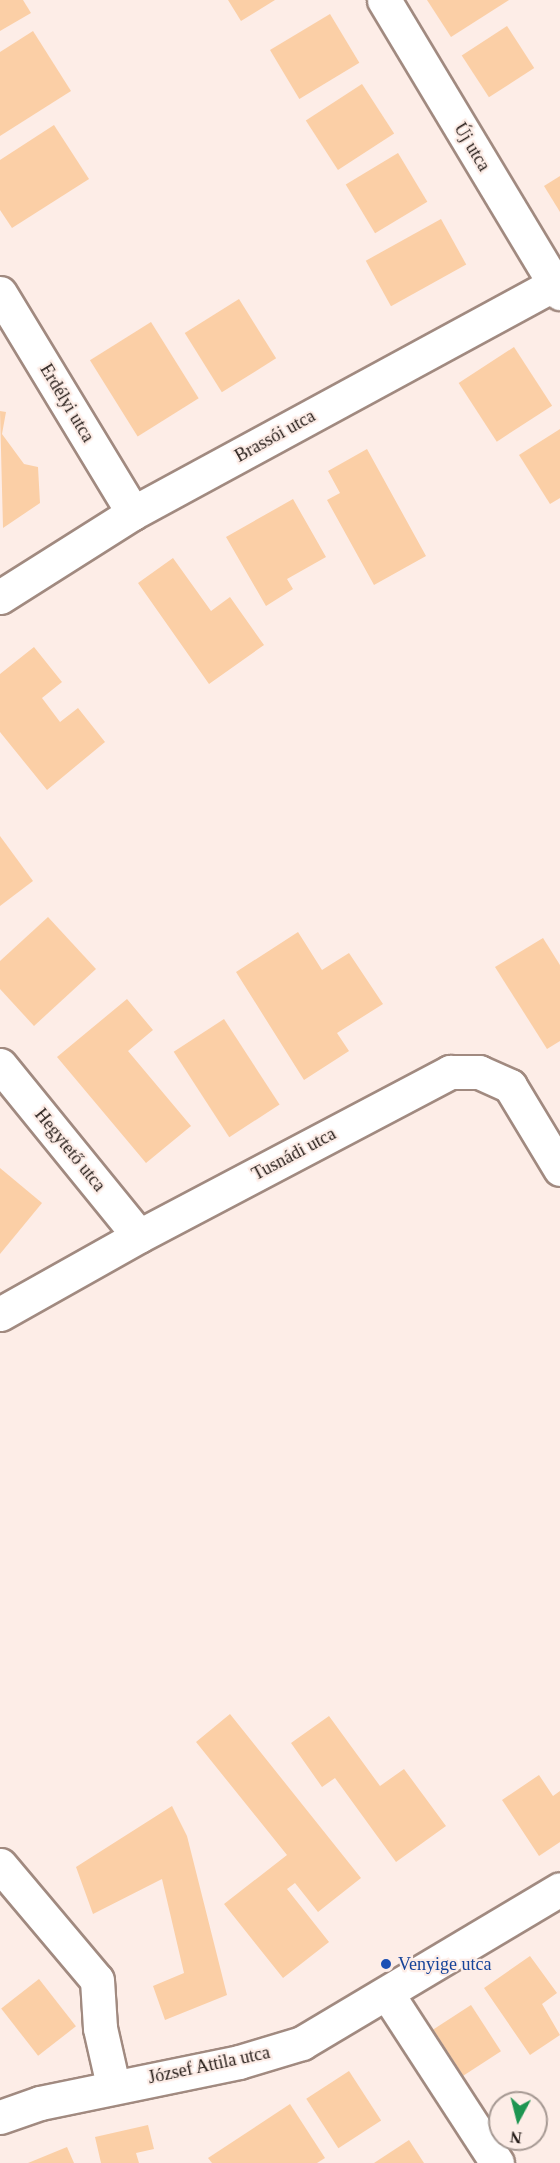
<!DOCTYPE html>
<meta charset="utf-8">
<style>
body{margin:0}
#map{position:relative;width:560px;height:2163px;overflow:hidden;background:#fdede7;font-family:Georgia,serif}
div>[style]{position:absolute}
.building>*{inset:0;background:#fbcfa6;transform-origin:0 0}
.roads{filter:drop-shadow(2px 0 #a18a80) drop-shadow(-2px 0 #a18a80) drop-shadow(0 2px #a18a80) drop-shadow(0 -2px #a18a80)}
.street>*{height:33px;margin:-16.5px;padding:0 16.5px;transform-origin:16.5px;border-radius:16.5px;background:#fff}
.secondary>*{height:33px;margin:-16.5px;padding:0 16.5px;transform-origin:16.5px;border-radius:16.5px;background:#fff}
.dots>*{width:16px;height:16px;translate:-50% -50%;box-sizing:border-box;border:3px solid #fdede7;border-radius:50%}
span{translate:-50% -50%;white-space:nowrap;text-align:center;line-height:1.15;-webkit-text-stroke:4.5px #fdede7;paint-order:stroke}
.street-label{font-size:18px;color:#231a16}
.transit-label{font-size:18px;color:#164399}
.left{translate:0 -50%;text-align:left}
.north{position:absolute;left:488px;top:2091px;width:60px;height:60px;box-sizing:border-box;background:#fdede7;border:2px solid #a69993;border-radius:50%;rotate:187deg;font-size:16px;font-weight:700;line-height:24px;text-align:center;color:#231a16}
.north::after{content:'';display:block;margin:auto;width:21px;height:27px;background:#1d9551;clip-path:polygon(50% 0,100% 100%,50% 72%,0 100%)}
</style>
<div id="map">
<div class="building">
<div style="clip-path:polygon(0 0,23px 0,31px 13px,0 31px)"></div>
<div style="clip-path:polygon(228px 0,275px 0,241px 21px)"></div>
<div style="clip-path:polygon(427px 0,509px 0,451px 37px)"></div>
<div style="left:330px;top:14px;width:57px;height:70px;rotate:59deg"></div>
<div style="left:507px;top:26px;width:50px;height:54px;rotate:57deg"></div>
<div style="clip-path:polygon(33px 31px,71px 91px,0 136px,0 52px)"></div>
<div style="left:362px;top:84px;width:59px;height:67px;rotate:57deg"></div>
<div style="clip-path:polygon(54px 125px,89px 179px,12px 228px,0 210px,0 160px)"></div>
<div style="left:398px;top:153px;width:57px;height:61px;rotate:59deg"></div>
<div style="clip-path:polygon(560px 176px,560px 212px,544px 186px)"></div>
<div style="left:441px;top:219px;width:52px;height:86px;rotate:61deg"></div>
<div style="left:239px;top:299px;width:70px;height:64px;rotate:58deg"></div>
<div style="left:151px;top:322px;width:90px;height:72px;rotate:58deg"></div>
<div style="left:514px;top:347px;width:70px;height:66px;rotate:57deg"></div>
<div style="clip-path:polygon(0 411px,6px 412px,2px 434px,24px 464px,38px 467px,40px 503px,3px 528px)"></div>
<div style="clip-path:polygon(560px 429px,560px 498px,550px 504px,519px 455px)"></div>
<div style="clip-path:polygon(367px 449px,426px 556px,374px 585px,327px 500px,340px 493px,328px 471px)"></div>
<div style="clip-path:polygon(293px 499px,326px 557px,287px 579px,293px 589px,266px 606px,226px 537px)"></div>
<div style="clip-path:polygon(173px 558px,211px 611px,230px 597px,264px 645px,209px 684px,138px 583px)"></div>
<div style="clip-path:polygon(34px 647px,62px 682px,42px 698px,60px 722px,78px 708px,105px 742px,47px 790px,0 732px,0 674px)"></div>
<div style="clip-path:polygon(0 836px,33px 881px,0 906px)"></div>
<div style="clip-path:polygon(48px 917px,96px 969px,34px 1026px,0 989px,0 961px)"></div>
<div style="clip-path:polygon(298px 932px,322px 970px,349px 953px,383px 1004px,337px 1033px,349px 1051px,304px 1080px,236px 972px)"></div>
<div style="clip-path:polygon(543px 938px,560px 965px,560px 1041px,547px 1049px,495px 967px)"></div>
<div style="clip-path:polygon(127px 999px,153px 1030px,128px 1051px,191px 1126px,146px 1163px,57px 1057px)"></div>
<div style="left:224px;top:1019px;width:102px;height:60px;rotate:57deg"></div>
<div style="clip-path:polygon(0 1168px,42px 1203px,0 1254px)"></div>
<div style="clip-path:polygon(230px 1714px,361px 1878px,318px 1912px,295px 1883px,287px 1889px,329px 1942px,283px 1978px,224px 1904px,287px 1855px,196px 1742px)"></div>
<div style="clip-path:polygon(329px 1716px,380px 1786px,404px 1769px,446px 1826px,396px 1862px,335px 1778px,322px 1787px,291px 1743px)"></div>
<div style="clip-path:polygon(539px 1775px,553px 1796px,560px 1791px,560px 1842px,539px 1856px,502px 1800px)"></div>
<div style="clip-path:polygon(172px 1806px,187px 1836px,227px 1995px,165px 2020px,153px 1986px,184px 1973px,162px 1879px,93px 1914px,76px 1867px)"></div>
<div style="clip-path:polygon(530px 1956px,557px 1993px,542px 2004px,560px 2035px,530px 2055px,484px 1988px)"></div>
<div style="left:39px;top:1979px;width:60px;height:48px;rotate:52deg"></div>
<div style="left:471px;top:2005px;width:55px;height:45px;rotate:57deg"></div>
<div style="left:349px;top:2071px;width:59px;height:51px;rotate:57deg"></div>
<div style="clip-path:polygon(290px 2104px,325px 2158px,317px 2163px,212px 2163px,208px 2158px)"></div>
<div style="clip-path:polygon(148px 2125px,154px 2149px,136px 2153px,139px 2163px,101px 2163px,95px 2137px)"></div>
<div style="clip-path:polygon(409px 2140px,424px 2163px,374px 2163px)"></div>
<div style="clip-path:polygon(67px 2147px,74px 2163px,28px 2163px)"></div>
</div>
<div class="roads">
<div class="street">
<div style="left:384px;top:0;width:342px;rotate:59deg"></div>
<div style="left:0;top:293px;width:257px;rotate:58.8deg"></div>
<div style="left:0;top:597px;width:157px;rotate:-32.3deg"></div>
<div style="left:133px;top:513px;width:479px;rotate:-28.5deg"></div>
<div style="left:0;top:1065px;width:220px;rotate:50.9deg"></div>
<div style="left:0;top:1314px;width:159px;rotate:-29.3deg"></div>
<div style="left:139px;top:1236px;width:352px;rotate:-27.8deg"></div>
<div style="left:450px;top:1072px;width:29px"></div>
<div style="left:479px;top:1072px;width:34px;rotate:24deg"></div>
<div style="left:510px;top:1086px;width:97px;rotate:58.9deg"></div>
<div style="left:0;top:1865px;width:150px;rotate:49.9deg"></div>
<div style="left:97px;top:1980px;width:48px;rotate:86.4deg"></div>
<div style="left:100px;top:2028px;width:58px;rotate:77.2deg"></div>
<div style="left:388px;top:1995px;width:200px;rotate:57deg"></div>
</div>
<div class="secondary">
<div style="left:0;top:2117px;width:42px;rotate:-19.3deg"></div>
<div style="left:40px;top:2103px;width:203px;rotate:-11.6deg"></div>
<div style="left:239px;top:2062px;width:66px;rotate:-16.8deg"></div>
<div style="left:302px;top:2043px;width:300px;rotate:-30.8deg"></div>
</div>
</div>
<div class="dots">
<div style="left:386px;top:1964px;background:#1a4fb4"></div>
</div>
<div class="street-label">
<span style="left:472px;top:147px;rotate:59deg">Új utca</span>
<span style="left:67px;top:403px;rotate:59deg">Erdélyi utca</span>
<span style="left:275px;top:436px;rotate:-29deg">Brassói utca</span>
<span style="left:70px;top:1150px;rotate:51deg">Hegytető utca</span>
<span style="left:294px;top:1154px;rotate:-28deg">Tusnádi utca</span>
<span style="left:209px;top:2065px;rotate:-12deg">József Attila utca</span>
</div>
<div class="transit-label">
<span class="left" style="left:398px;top:1964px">Venyige utca</span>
</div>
<div class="north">N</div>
</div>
